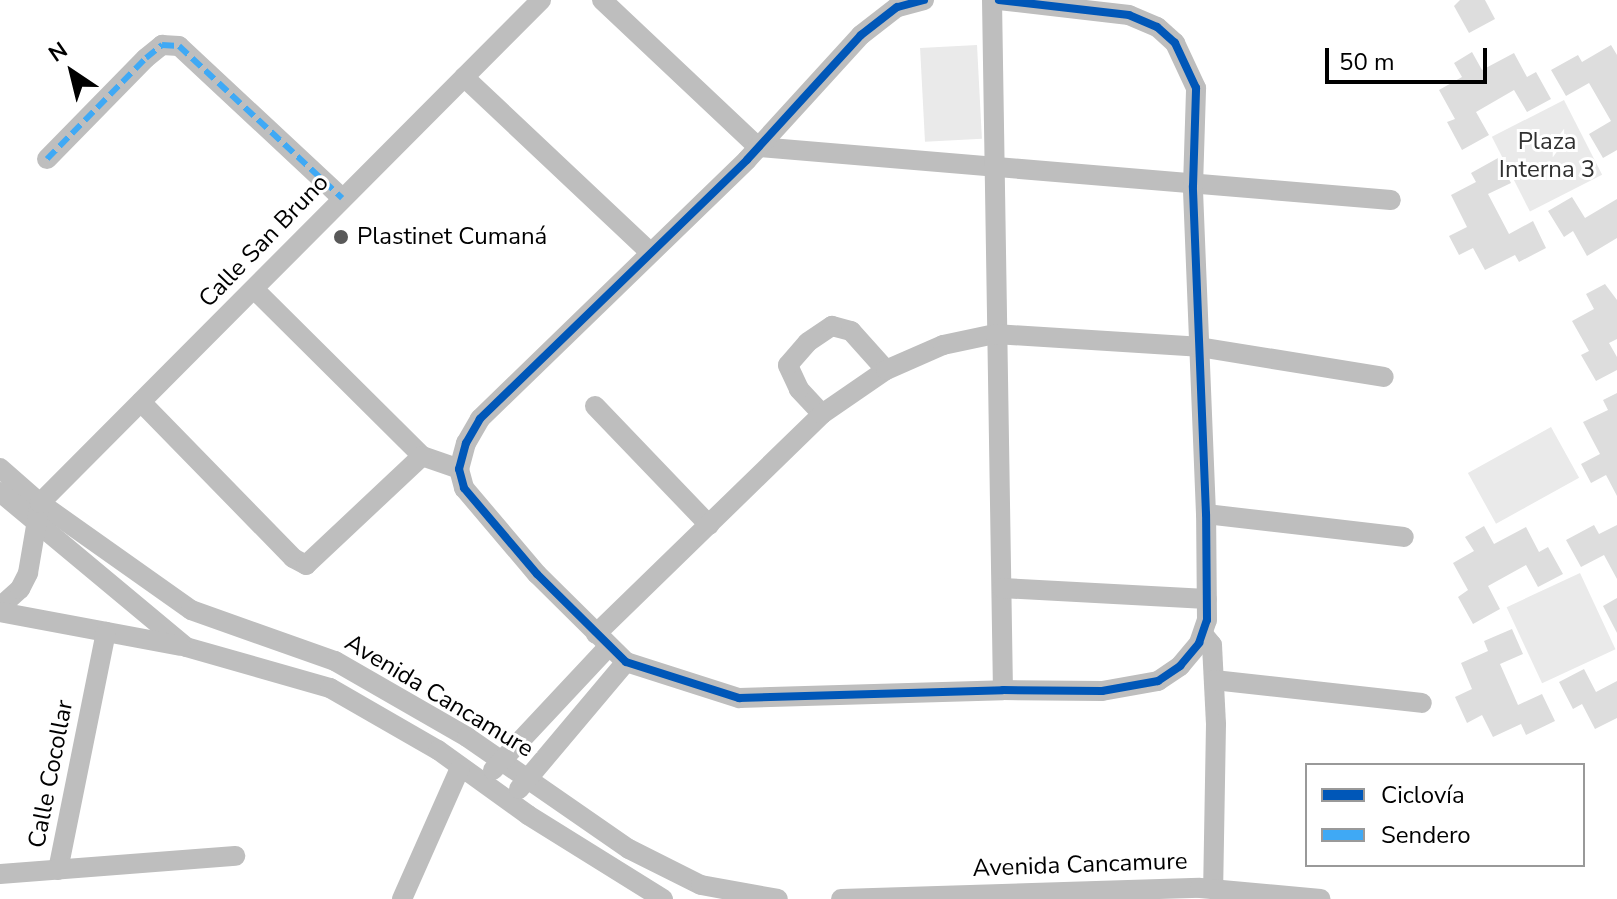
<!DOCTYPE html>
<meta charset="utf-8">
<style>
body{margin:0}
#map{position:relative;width:1617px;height:899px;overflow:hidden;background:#fff;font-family:"Nunito Sans",sans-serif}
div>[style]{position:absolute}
.green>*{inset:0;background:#eaeaea;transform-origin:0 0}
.building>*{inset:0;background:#ddd}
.street>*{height:20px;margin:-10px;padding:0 10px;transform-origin:10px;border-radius:10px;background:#bebebe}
.quiet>*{height:6px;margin-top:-3px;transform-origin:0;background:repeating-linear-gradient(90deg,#3fa9f5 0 12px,transparent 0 18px)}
.cycleway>*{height:8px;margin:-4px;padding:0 4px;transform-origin:4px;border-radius:4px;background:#0057b8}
.dots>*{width:22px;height:22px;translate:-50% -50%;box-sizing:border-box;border:4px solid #fff;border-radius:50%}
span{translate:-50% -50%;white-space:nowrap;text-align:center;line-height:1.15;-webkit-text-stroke:6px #fff;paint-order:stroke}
.park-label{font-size:24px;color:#303030}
.poi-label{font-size:24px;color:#000}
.left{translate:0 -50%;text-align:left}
.street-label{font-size:24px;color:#000}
.legend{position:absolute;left:1305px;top:763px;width:280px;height:104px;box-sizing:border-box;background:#fff;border:2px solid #999;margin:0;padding:10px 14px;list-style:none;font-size:24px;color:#000}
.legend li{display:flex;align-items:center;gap:16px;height:40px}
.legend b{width:40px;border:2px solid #999}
.north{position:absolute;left:32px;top:32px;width:80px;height:80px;-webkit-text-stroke:6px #fff;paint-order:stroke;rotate:325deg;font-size:22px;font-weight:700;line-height:32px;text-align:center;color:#000}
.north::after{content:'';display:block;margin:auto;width:28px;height:36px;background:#000;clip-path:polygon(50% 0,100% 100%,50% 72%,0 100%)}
.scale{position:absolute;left:1325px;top:48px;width:162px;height:36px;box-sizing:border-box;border:4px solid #000;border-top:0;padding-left:10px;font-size:24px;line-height:28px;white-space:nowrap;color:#000;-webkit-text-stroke:6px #fff;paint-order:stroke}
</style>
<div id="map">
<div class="green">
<div style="left:977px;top:45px;width:94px;height:57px;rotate:87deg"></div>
<div style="left:1564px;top:100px;width:84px;height:81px;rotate:63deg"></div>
<div style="left:1551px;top:427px;width:58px;height:95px;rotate:61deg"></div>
<div style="left:1580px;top:573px;width:84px;height:81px;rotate:65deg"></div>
</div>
<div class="building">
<div style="clip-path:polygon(1460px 0,1485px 0,1495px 19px,1469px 33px,1454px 6px)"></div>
<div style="clip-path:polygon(1611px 45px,1617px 55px,1617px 150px,1603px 158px,1589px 134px,1611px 121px,1589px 83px,1566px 96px,1551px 70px,1578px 55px,1582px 62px)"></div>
<div style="clip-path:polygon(1472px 52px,1482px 70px,1514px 53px,1527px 77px,1536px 72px,1551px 99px,1527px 112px,1514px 90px,1476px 112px,1489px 135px,1462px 150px,1447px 122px,1455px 119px,1439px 90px,1462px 77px,1454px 63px)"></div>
<div style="clip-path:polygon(1498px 158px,1511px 183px,1488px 194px,1509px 234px,1533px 221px,1546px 248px,1519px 262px,1515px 255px,1485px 270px,1473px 248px,1459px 255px,1449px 236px,1467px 227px,1451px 195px,1476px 182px,1471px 173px)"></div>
<div style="clip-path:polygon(1572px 197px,1585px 218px,1617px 199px,1617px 238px,1587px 256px,1573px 231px,1564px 237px,1548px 211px)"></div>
<div style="clip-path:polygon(1605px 284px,1617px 300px,1617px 339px,1609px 343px,1617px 357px,1617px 370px,1596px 381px,1581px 355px,1589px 351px,1572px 321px,1594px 309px,1586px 294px)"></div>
<div style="clip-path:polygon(1617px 393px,1617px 496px,1606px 475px,1591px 483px,1581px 464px,1600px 454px,1583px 422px,1608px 410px,1603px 400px)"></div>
<div style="clip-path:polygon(1594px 525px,1599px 534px,1617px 525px,1617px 579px,1604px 555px,1581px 567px,1566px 540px)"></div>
<div style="clip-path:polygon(1484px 526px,1494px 544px,1526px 527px,1539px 552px,1548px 547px,1563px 574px,1538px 587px,1526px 565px,1488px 586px,1500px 609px,1473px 624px,1458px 597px,1468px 590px,1453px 563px,1474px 551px,1465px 537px)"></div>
<div style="clip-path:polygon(1617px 598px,1617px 633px,1603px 606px)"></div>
<div style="clip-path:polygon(1512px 629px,1523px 654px,1500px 664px,1518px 705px,1542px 694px,1555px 721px,1526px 735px,1521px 724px,1493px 737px,1482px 715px,1467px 723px,1455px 697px,1472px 689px,1461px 663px,1488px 651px,1484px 641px)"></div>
<div style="clip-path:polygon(1584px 669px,1596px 692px,1617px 681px,1617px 718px,1595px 729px,1582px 704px,1573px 709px,1559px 682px)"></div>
</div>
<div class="street">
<div style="left:602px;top:0;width:214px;rotate:43.3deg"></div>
<div style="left:758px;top:147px;width:635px;rotate:4.79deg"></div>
<div style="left:924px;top:0;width:28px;rotate:165deg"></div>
<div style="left:897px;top:7px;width:46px;rotate:142.1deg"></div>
<div style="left:861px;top:35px;width:169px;rotate:132.4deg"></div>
<div style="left:747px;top:160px;width:372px;rotate:135.9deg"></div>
<div style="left:480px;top:419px;width:28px;rotate:120deg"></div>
<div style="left:466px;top:443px;width:27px;rotate:105deg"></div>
<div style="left:459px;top:469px;width:20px;rotate:75deg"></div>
<div style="left:464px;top:488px;width:113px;rotate:49.7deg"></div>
<div style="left:537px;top:574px;width:125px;rotate:44.7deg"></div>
<div style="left:626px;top:662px;width:119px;rotate:17.7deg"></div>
<div style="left:739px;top:698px;width:264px;rotate:-1.7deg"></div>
<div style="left:1003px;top:690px;width:99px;rotate:0.6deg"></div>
<div style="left:1102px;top:691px;width:57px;rotate:-10.1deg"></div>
<div style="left:1158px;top:681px;width:27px;rotate:-34deg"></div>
<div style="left:1180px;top:666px;width:30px;rotate:-50deg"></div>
<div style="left:1199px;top:643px;width:24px;rotate:-71deg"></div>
<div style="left:1207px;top:620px;width:106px;rotate:-90.5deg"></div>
<div style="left:1206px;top:514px;width:328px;rotate:-92.3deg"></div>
<div style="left:1193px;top:186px;width:98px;rotate:-88.2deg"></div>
<div style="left:1196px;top:88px;width:50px;rotate:-115deg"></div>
<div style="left:1175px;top:43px;width:24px;rotate:-138deg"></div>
<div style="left:1157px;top:27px;width:30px;rotate:-157deg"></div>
<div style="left:1129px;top:15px;width:131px;rotate:-173.4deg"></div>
<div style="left:992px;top:0;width:690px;rotate:89.09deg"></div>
<div style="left:464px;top:77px;width:255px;rotate:43.3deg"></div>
<div style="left:47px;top:159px;width:141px;rotate:-45.6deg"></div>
<div style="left:146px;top:58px;width:21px;rotate:-39deg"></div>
<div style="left:162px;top:45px;width:17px;rotate:3deg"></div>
<div style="left:179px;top:46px;width:223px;rotate:43deg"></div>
<div style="left:254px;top:289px;width:237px;rotate:44.8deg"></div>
<div style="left:422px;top:456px;width:39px;rotate:19deg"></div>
<div style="left:141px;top:402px;width:218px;rotate:45.7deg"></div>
<div style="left:293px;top:558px;width:15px;rotate:28deg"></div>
<div style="left:306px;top:565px;width:159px;rotate:-43.2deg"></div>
<div style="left:595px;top:406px;width:165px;rotate:46.2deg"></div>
<div style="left:822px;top:414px;width:34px;rotate:-133deg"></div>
<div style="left:799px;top:389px;width:26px;rotate:-115deg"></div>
<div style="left:788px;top:365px;width:30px;rotate:-49deg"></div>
<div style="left:808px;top:342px;width:29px;rotate:-34deg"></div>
<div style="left:832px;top:326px;width:20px;rotate:15deg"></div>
<div style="left:851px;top:331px;width:52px;rotate:48.1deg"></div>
<div style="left:0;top:468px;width:53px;rotate:41.2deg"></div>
<div style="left:40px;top:503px;width:185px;rotate:35.3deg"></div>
<div style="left:191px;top:610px;width:153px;rotate:19.5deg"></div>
<div style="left:335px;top:661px;width:152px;rotate:29.9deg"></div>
<div style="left:467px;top:737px;width:197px;rotate:34.7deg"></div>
<div style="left:629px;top:849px;width:80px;rotate:26.6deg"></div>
<div style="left:701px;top:885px;width:78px;rotate:10.3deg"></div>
<div style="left:0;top:492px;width:242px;rotate:39.8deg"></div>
<div style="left:186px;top:647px;width:150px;rotate:15.9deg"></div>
<div style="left:330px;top:688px;width:125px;rotate:29.9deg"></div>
<div style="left:438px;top:750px;width:111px;rotate:35.8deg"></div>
<div style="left:528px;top:815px;width:159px;rotate:31.9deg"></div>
<div style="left:1206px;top:514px;width:199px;rotate:6.6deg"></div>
<div style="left:1002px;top:588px;width:205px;rotate:3.1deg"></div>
<div style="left:0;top:607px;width:27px;rotate:-42deg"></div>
<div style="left:20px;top:589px;width:18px;rotate:-63deg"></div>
<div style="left:28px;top:573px;width:71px;rotate:-80.3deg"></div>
<div style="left:40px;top:503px;width:710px;rotate:-45.11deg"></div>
<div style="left:0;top:612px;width:184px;rotate:10.6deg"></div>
<div style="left:596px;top:634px;width:315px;rotate:-44.2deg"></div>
<div style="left:822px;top:414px;width:78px;rotate:-34.5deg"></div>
<div style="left:886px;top:370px;width:62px;rotate:-23.7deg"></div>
<div style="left:943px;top:345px;width:53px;rotate:-11.9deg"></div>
<div style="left:995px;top:334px;width:204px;rotate:3.6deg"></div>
<div style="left:1199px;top:347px;width:187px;rotate:9.2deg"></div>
<div style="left:1203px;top:634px;width:14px;rotate:51deg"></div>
<div style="left:1212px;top:645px;width:79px;rotate:87.1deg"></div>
<div style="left:1216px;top:724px;width:165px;rotate:91deg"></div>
<div style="left:1214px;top:680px;width:209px;rotate:6.3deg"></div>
<div style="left:493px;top:770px;width:168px;rotate:-46.9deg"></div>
<div style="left:519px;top:789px;width:166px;rotate:-49.9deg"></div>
<div style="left:58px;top:870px;width:243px;rotate:-78.6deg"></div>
<div style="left:0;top:874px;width:236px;rotate:-4.4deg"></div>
<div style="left:402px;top:899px;width:143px;rotate:-66.1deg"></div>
<div style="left:841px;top:899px;width:359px;rotate:-1.8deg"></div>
<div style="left:1200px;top:888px;width:121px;rotate:5.2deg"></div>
</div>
<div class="quiet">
<div style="left:47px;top:159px;width:141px;rotate:-45.6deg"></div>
<div style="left:146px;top:58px;width:21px;rotate:-39deg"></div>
<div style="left:162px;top:45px;width:17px;rotate:3deg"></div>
<div style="left:179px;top:46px;width:223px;rotate:43deg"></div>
</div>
<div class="cycleway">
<div style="left:924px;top:0;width:28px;rotate:165deg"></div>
<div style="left:897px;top:7px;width:46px;rotate:142.1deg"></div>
<div style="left:861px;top:35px;width:169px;rotate:132.4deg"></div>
<div style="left:747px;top:160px;width:372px;rotate:135.9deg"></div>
<div style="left:480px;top:419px;width:28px;rotate:120deg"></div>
<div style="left:466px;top:443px;width:27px;rotate:105deg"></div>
<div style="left:459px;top:469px;width:20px;rotate:75deg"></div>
<div style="left:464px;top:488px;width:113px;rotate:49.7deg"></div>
<div style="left:537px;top:574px;width:125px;rotate:44.7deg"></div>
<div style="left:626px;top:662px;width:119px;rotate:17.7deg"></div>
<div style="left:739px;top:698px;width:264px;rotate:-1.7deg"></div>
<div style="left:1003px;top:690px;width:99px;rotate:0.6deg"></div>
<div style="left:1102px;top:691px;width:57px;rotate:-10.1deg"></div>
<div style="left:1158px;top:681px;width:27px;rotate:-34deg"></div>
<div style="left:1180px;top:666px;width:30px;rotate:-50deg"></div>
<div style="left:1199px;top:643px;width:24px;rotate:-71deg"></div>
<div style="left:1207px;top:620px;width:106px;rotate:-90.5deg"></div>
<div style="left:1206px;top:514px;width:328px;rotate:-92.3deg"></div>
<div style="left:1193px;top:186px;width:98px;rotate:-88.2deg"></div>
<div style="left:1196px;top:88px;width:50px;rotate:-115deg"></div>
<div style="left:1175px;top:43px;width:24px;rotate:-138deg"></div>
<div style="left:1157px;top:27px;width:30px;rotate:-157deg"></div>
<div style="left:1129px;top:15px;width:131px;rotate:-173.4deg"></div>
</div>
<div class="dots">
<div style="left:341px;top:237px;background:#595959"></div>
</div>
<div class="park-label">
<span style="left:1547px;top:156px">Plaza<br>Interna 3</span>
</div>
<div class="poi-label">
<span class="left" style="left:357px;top:237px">Plastinet Cumaná</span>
</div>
<div class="street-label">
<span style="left:264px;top:241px;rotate:-46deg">Calle San Bruno</span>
<span style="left:439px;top:696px;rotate:31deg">Avenida Cancamure</span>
<span style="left:51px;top:774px;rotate:-79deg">Calle Cocollar</span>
<span style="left:1080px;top:865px;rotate:-2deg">Avenida Cancamure</span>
</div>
<ul class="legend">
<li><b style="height:10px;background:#0057b8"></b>Ciclovía</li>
<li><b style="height:10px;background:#3fa9f5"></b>Sendero</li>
</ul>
<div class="north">N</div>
<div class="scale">50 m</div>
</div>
